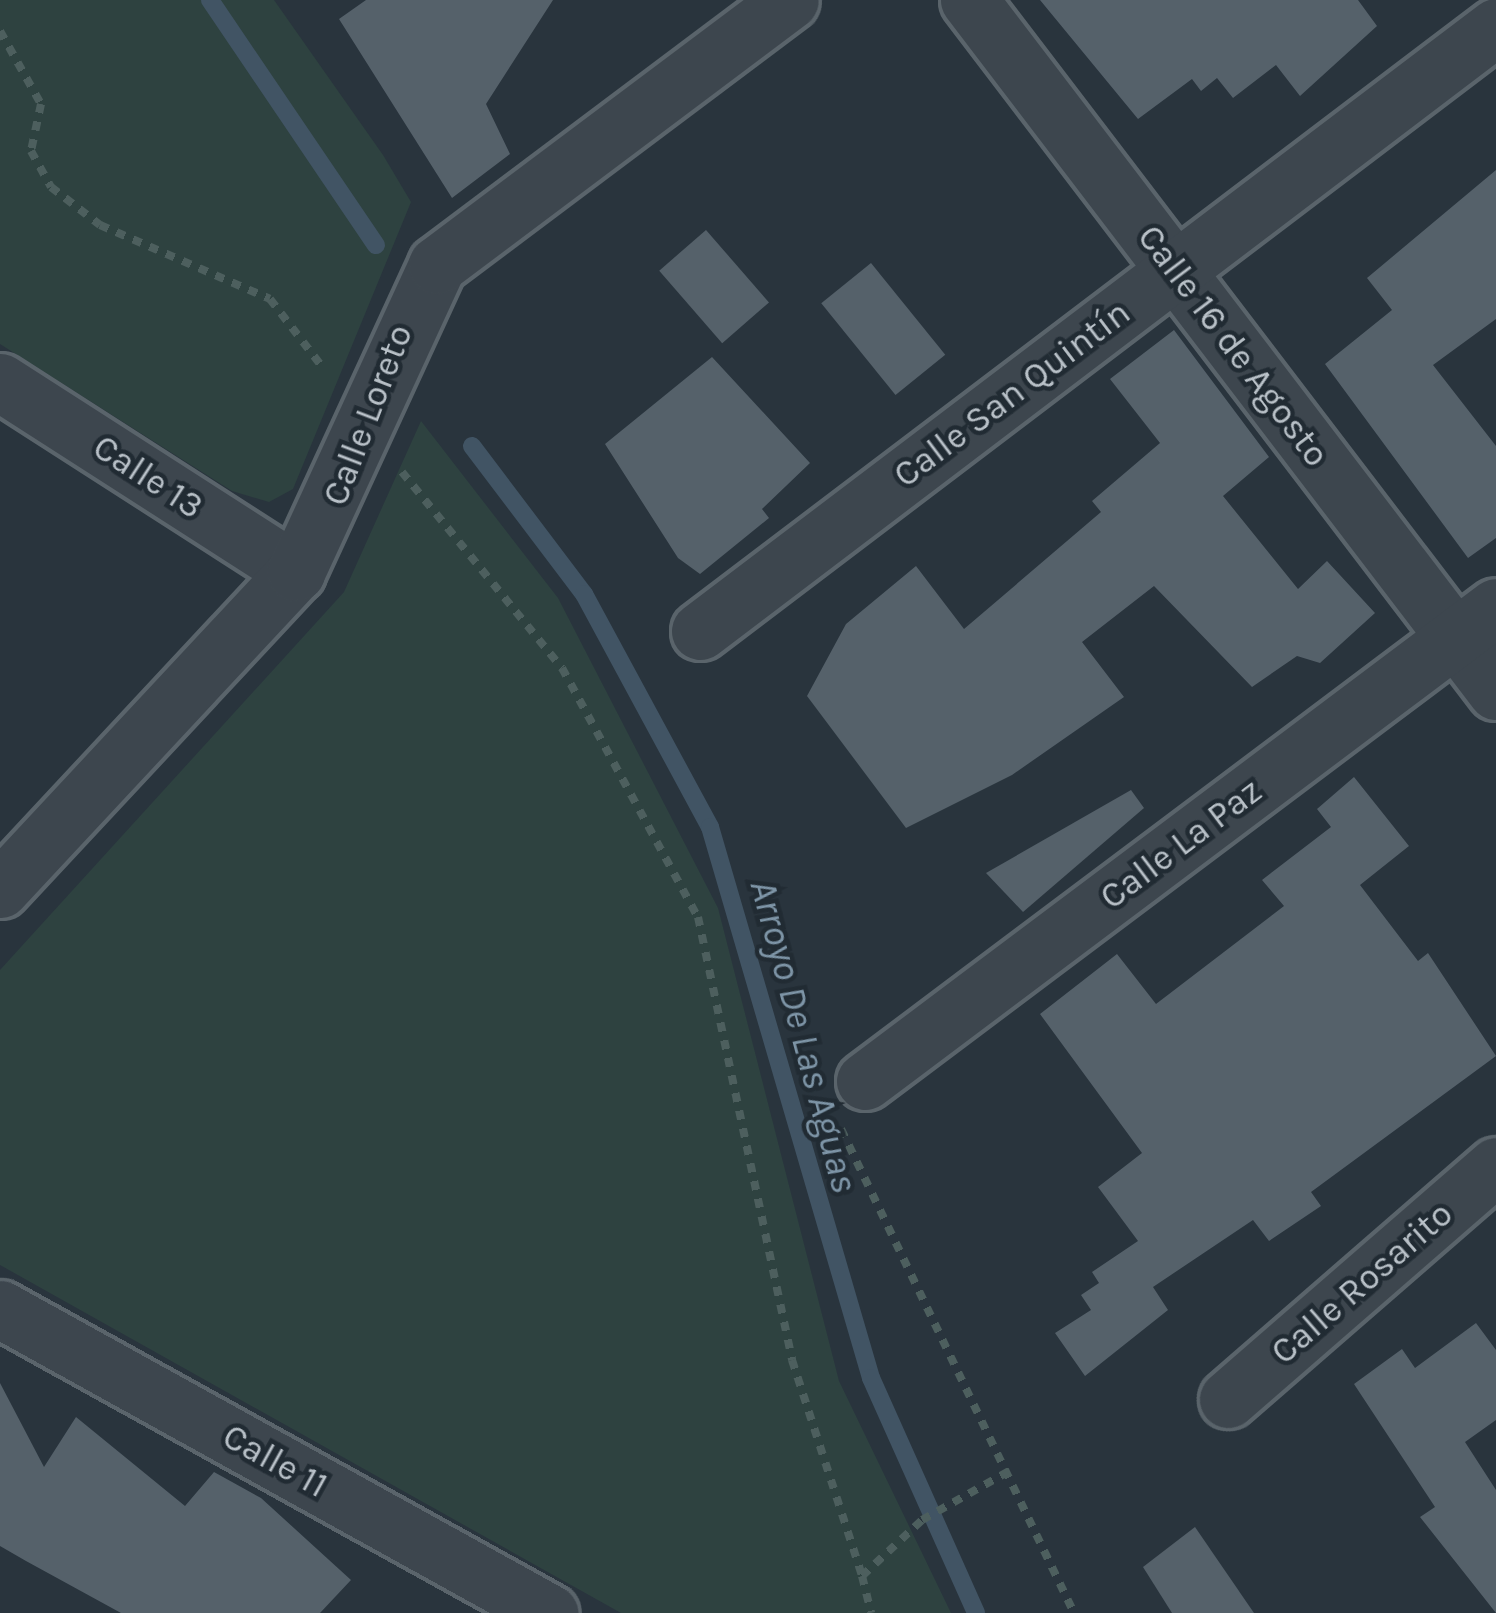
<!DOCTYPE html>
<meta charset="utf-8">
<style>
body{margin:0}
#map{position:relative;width:1496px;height:1613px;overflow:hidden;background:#29343d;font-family:Karla,sans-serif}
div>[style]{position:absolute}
.green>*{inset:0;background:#2e4240}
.stream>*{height:18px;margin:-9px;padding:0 9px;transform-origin:9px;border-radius:9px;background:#415464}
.building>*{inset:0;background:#55616a;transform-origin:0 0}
.path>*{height:8px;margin-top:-4px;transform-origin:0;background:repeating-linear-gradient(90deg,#4d5f5e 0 9px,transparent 0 18px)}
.roads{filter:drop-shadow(3px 0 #5a646b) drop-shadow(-3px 0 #5a646b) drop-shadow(0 3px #5a646b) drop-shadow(0 -3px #5a646b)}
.minor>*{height:57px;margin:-28.5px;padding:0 28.5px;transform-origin:28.5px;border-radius:28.5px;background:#3d464e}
span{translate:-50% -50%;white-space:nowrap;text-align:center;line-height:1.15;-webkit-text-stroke:9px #212b33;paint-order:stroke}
.street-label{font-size:36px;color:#b9c1c8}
.water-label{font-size:39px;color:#7e95a7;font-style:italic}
</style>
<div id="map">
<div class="green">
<div style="clip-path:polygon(0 0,274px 0,383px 155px,411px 202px,293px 489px,269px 502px,232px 491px,0 344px)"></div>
<div style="clip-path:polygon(421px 421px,558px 598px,718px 908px,839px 1381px,951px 1613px,621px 1613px,0 1265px,0 970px,344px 592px)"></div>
</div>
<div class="stream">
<div style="left:210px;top:0;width:296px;rotate:55.9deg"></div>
<div style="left:472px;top:446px;width:186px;rotate:52.9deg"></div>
<div style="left:584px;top:594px;width:265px;rotate:61.6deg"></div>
<div style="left:710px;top:827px;width:574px;rotate:73.71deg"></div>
<div style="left:871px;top:1378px;width:257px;rotate:65.9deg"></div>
</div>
<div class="building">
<div style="clip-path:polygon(366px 0,553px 0,486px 104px,510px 154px,452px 198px,339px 19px)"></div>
<div style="clip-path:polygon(1040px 0,1358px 0,1377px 26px,1300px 96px,1276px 65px,1233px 98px,1217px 78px,1201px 91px,1192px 79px,1138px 119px)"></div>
<div style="clip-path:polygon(1496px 170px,1496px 319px,1433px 365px,1496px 446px,1496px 538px,1468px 558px,1325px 364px,1392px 310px,1367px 278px)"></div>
<div style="left:706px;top:230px;width:96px;height:62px;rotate:49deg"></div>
<div style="left:871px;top:263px;width:118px;height:64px;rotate:51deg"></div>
<div style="clip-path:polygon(1174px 330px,1269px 457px,1223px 496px,1298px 589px,1327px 561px,1375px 613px,1320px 663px,1297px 656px,1252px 687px,1154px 586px,1082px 642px,1124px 697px,1012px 775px,906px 828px,807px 696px,846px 624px,916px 566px,964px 629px,1101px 512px,1092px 501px,1160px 443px,1110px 379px)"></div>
<div style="clip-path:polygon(712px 357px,810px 463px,762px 509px,769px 518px,700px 574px,678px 558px,605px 444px)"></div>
<div style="clip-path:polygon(1354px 777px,1409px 846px,1360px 885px,1418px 961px,1428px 953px,1496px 1056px,1311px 1192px,1321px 1206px,1269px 1241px,1253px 1220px,1153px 1287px,1168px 1310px,1085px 1376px,1055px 1333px,1091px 1310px,1081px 1295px,1099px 1283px,1092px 1272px,1138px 1241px,1098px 1187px,1142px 1153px,1040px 1014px,1117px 954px,1156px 1004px,1284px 906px,1262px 880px,1331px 827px,1317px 809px)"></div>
<div style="clip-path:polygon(1131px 790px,1144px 808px,1023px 912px,986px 873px)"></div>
<div style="clip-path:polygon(1476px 1323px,1496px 1350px,1496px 1420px,1465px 1442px,1496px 1490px,1496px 1613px,1420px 1517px,1435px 1507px,1354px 1384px,1402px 1349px,1415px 1368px)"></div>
<div style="clip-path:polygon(0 1383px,44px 1467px,76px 1417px,185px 1506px,214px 1472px,261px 1498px,351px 1580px,320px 1613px,121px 1613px,26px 1561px,0 1546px)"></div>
<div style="clip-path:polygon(1195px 1527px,1254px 1613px,1172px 1613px,1143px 1567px)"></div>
</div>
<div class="path">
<div style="left:0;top:31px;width:84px;rotate:60.7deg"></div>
<div style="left:41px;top:104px;width:48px;rotate:102deg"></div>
<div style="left:31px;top:151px;width:41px;rotate:60.9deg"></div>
<div style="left:51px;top:187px;width:62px;rotate:37.8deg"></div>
<div style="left:100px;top:225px;width:185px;rotate:23.5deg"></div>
<div style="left:270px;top:299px;width:88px;rotate:52.4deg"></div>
<div style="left:402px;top:472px;width:253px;rotate:50.8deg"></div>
<div style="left:562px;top:668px;width:284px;rotate:61.4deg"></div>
<div style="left:698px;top:917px;width:453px;rotate:78deg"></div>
<div style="left:792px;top:1360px;width:227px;rotate:72deg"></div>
<div style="left:862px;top:1576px;width:82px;rotate:-43deg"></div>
<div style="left:922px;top:1520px;width:102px;rotate:-29.3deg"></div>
<div style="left:841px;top:1129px;width:537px;rotate:64.29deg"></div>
<div style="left:862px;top:1576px;width:38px;rotate:76deg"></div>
</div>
<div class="roads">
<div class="minor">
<div style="left:969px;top:0;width:869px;rotate:52.67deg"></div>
<div style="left:0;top:382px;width:352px;rotate:32.7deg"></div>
<div style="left:700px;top:631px;width:999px;rotate:-37.19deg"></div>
<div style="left:0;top:889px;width:434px;rotate:-47deg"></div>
<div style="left:296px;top:572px;width:338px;rotate:-65.3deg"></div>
<div style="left:437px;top:265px;width:441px;rotate:-36.9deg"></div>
<div style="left:865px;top:1081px;width:789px;rotate:-36.91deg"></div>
<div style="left:0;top:1309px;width:628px;rotate:28.97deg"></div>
<div style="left:1228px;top:1399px;width:355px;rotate:-41deg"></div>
</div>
</div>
<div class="street-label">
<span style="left:1233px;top:346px;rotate:53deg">Calle 16 de Agosto</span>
<span style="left:1012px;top:394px;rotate:-37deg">Calle San Quintín</span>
<span style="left:368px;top:415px;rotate:-69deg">Calle Loreto</span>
<span style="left:148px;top:477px;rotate:33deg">Calle 13</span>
<span style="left:1181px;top:844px;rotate:-37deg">Calle La Paz</span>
<span style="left:1362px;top:1283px;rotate:-41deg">Calle Rosarito</span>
<span style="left:275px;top:1461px;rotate:29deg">Calle 11</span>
</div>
<div class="water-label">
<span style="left:804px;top:1036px;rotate:75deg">Arroyo De Las Aguas</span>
</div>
</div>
